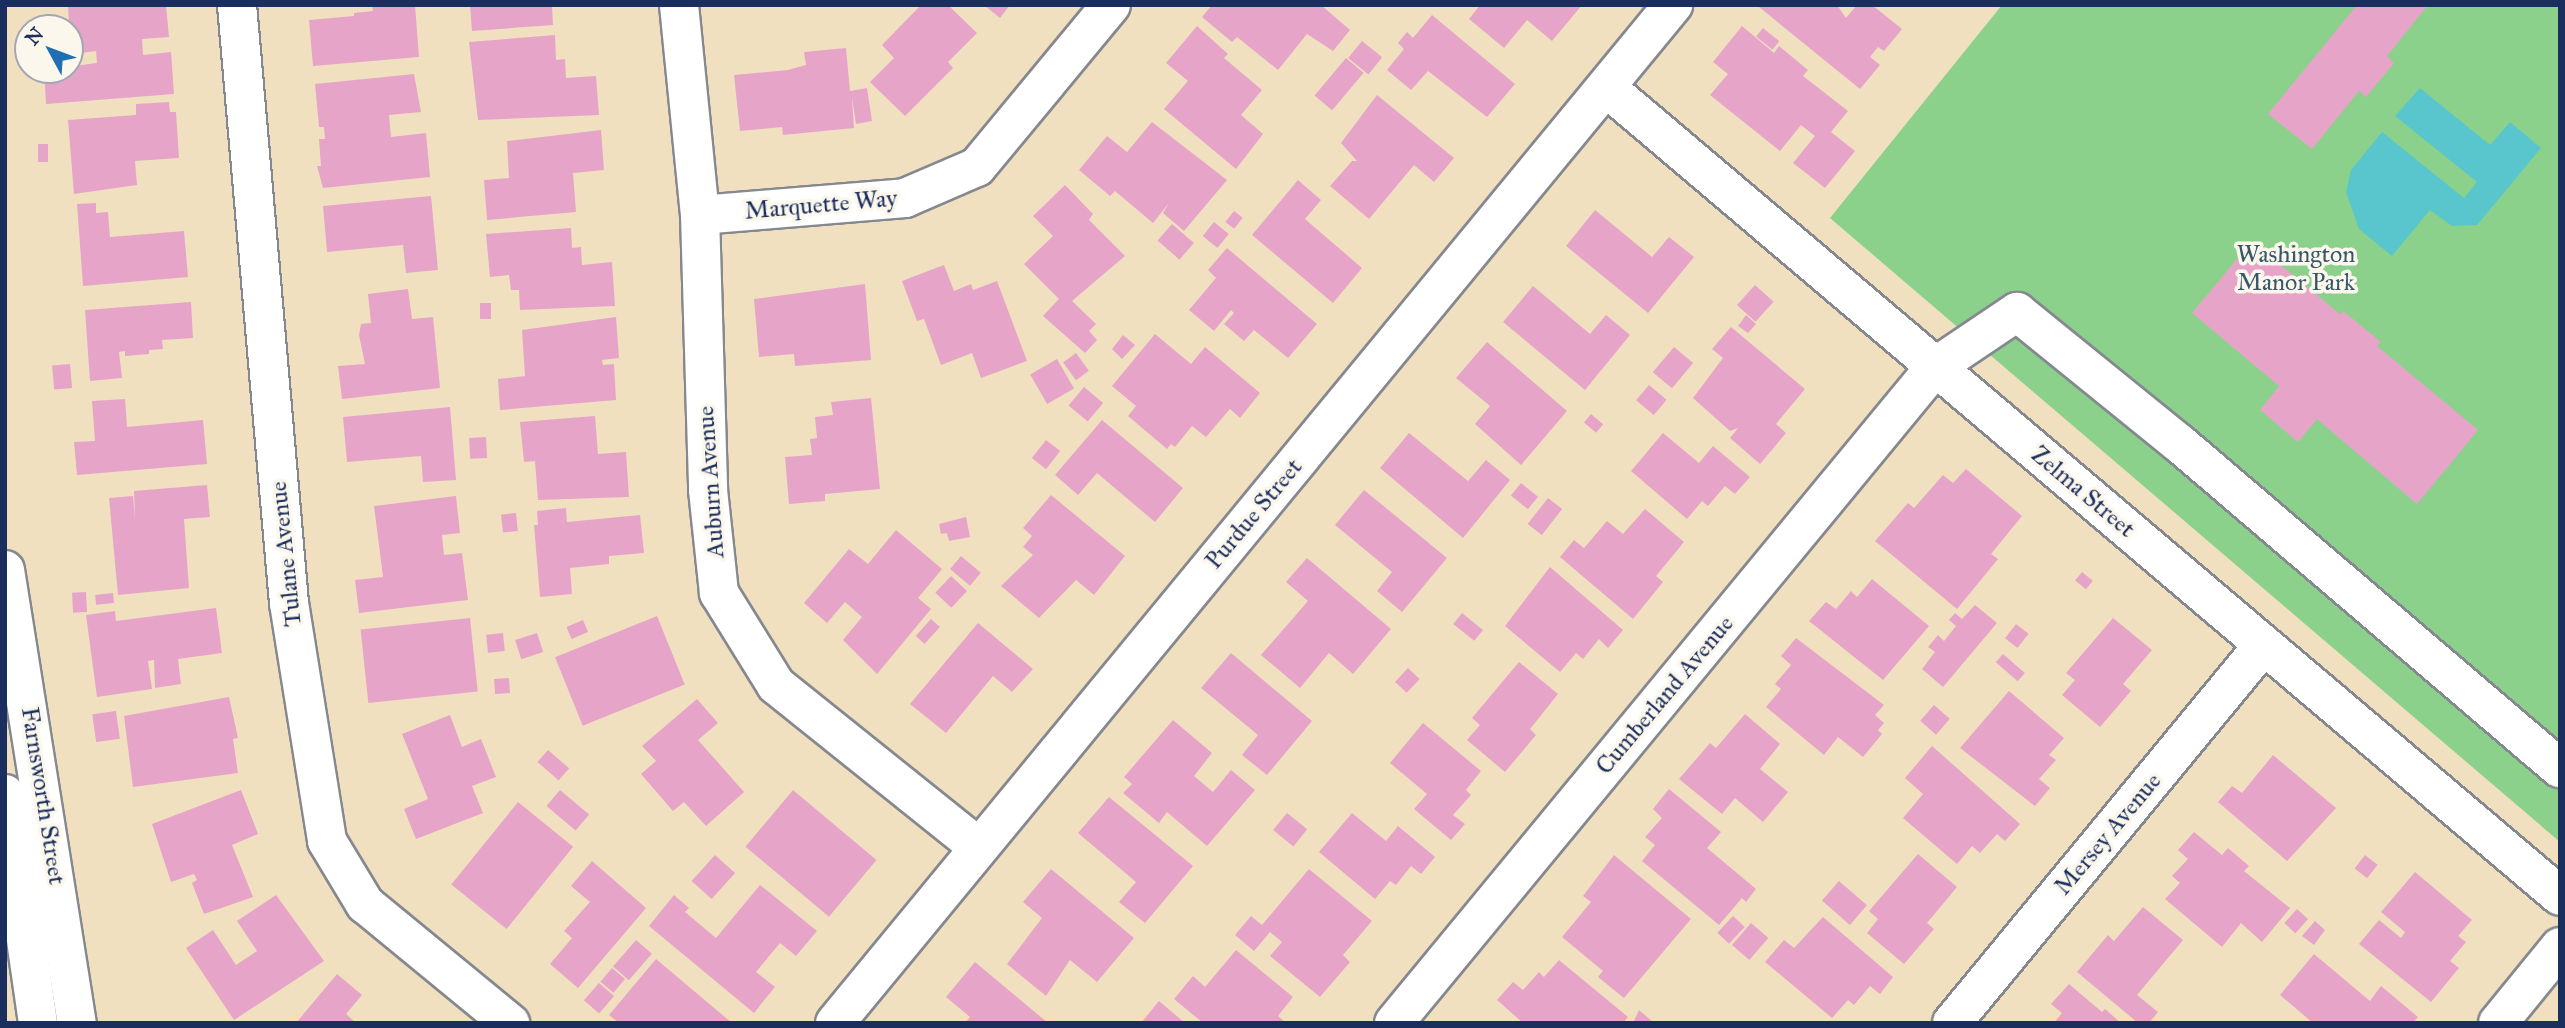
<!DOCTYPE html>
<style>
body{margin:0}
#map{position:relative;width:2565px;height:1028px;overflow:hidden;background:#f0e0c0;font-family:"IM FELL Great Primer",serif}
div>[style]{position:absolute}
.green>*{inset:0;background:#8bd18b}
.water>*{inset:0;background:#58c6cc}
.building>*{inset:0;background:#e6a5c8;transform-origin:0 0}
.roads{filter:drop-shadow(2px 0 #86888f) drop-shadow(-2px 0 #86888f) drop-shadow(0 2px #86888f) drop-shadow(0 -2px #86888f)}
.minor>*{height:38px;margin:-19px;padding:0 19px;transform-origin:19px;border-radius:19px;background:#fff}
span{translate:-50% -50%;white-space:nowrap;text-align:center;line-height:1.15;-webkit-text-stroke:7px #fbf7ec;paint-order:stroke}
.street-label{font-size:24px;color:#1b2f5e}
.park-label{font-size:24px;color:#375869}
.frame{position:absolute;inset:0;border:7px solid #1b2f5e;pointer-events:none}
.north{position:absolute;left:14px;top:14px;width:70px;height:70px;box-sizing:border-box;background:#fbf7ec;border:2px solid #a1a7b3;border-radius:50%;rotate:311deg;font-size:19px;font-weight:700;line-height:28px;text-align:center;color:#1b2f5e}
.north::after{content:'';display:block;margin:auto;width:24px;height:32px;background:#1f6fb2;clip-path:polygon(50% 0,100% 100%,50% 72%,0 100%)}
</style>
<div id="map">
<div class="green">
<div style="clip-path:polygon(2002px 5px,2560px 5px,2560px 842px,1830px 218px)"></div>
</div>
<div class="water">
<div style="clip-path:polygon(2420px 88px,2490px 145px,2510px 122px,2541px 148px,2477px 225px,2452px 226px,2430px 210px,2392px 256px,2359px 229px,2346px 192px,2351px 170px,2382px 132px,2464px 198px,2477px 182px,2395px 116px)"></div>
</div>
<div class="building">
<div style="clip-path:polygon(68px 5px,166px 5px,169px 37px,142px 39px,143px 55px,171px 52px,174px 94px,46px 104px,44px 70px,97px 63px,96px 51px,81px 53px,79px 42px,70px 43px)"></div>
<div style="clip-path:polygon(372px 5px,415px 5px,419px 57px,313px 66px,309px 20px,354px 16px,354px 13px,373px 11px)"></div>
<div style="clip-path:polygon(470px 5px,552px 5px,553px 25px,472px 31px)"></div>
<div style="clip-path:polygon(921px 5px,948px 5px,977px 33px,948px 62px,953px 68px,905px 116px,870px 82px,894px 58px,882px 45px)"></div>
<div style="clip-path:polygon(984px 5px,1010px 5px,1000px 18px)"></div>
<div style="clip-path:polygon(1212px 5px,1321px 5px,1350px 30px,1333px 51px,1307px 34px,1278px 70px,1237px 37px,1232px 42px,1202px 17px)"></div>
<div style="clip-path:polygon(1480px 5px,1582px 5px,1552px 41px,1527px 20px,1504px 48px,1469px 19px)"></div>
<div style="clip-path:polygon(1837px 5px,1846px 18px,1857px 5px,1872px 5px,1902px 29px,1884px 51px,1878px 47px,1870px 57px,1880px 65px,1860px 89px,1759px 7px)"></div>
<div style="clip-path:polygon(2357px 5px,2428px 5px,2387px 56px,2394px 63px,2366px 97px,2359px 91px,2312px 149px,2268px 114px)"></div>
<div style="clip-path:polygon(1432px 15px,1515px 84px,1487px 117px,1428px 71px,1411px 90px,1387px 70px,1404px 49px,1398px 43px,1407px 32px,1413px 38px)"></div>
<div style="clip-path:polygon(1197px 26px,1228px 54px,1224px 58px,1262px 90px,1241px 115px,1263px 134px,1236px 169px,1164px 109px,1188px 81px,1166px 63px)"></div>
<div style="clip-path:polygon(1742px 26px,1774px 53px,1779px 46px,1808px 70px,1803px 76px,1848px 111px,1831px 132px,1855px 151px,1825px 188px,1793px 163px,1815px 136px,1801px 125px,1780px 151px,1710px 95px,1728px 74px,1713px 62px)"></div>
<div style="left:1763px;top:28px;width:21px;height:11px;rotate:39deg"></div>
<div style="clip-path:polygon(555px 35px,556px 60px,565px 59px,566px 78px,596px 76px,599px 115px,478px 120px,469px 42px)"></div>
<div style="left:1362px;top:41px;width:26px;height:22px;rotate:39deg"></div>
<div style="clip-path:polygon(846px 48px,850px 91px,867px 88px,872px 121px,856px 124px,852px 97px,854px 128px,783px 135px,782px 127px,740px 131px,734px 75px,788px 70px,806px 65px,804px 52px)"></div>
<div style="left:1346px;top:58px;width:23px;height:49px;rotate:40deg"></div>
<div style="clip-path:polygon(414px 74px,421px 112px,389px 115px,391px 137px,426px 133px,430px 177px,323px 188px,317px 166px,321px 166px,319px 139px,325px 139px,324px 127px,319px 127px,315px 84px)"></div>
<div style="clip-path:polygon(1377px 95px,1454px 158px,1434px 182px,1414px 165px,1369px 219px,1330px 186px,1352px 161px,1357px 161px,1341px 143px)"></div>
<div style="clip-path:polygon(169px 102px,170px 112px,176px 112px,179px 158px,135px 161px,137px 185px,74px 194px,68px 120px,136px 115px,136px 104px)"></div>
<div style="clip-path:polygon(1152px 122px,1227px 180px,1184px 231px,1163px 213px,1169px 203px,1153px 223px,1115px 191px,1110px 196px,1079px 170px,1107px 136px,1127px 152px)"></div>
<div style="clip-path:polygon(601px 130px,604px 170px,573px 173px,576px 212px,487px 220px,484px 180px,509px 178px,507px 141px)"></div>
<div style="left:38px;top:144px;width:10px;height:18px"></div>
<div style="clip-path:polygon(1298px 180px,1321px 200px,1305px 219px,1362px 268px,1333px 303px,1252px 235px)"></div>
<div style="clip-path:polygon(1065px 185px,1093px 214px,1089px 220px,1125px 256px,1072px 301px,1096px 324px,1089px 331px,1097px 340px,1085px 353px,1043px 316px,1059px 299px,1024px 264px,1053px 236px,1033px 216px)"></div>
<div style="clip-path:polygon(431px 196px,438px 270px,406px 273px,403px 245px,327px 252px,323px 206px)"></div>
<div style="clip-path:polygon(96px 203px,96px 213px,108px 212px,110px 237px,184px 231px,188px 277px,83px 286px,77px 204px)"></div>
<div style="clip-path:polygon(1595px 210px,1652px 257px,1669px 237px,1694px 257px,1648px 313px,1566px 246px)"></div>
<div style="left:1234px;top:211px;width:11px;height:14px;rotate:38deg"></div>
<div style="left:1214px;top:222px;width:19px;height:18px;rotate:39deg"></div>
<div style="left:1172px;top:224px;width:29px;height:22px;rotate:41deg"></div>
<div style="clip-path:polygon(571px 228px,572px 248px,581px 247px,582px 265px,612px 262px,615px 306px,520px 310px,519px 290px,511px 290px,509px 275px,490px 277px,486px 234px)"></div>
<div style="clip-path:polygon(2252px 241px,2341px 315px,2343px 311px,2381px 342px,2377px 346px,2478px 430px,2417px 504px,2317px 419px,2298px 442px,2260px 410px,2279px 386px,2192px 313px)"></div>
<div style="clip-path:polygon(1227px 248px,1317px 324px,1288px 358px,1254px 330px,1244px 341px,1224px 324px,1234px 313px,1231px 310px,1214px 331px,1189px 310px,1216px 278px,1208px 270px)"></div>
<div style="clip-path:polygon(944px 265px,954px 291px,971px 284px,973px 290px,997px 281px,1027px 361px,981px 378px,972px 353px,941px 365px,924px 319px,917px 321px,902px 281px)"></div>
<div style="clip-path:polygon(865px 284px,871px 360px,795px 366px,794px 354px,759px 357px,754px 299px)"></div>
<div style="left:1755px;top:285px;width:25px;height:27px;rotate:42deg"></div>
<div style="clip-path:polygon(1533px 286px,1590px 334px,1606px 315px,1630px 335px,1585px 390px,1503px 322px)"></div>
<div style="clip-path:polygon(408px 289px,412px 319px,433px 317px,440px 388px,342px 399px,338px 366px,365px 364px,359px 335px,361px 324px,371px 323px,368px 294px)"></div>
<div style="clip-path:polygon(191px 302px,193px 338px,162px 340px,163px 349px,149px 350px,149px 354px,125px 356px,125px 351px,119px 352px,122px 378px,90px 381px,85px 310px)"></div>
<div style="left:480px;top:303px;width:11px;height:16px"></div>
<div style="clip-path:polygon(1746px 315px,1756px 324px,1748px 333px,1738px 326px)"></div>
<div style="clip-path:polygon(616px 317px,619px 358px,602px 360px,603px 365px,614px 364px,616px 400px,500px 410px,498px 379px,525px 376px,522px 330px)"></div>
<div style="clip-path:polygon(1731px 327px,1805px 389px,1776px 424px,1786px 433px,1760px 464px,1730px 438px,1738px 428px,1730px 431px,1693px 398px,1723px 358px,1712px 349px)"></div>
<div style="clip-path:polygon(1155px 334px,1191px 364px,1205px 347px,1260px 393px,1240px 418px,1230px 409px,1206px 437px,1192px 426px,1175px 447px,1171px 444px,1167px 449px,1128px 416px,1136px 406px,1112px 386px)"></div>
<div style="clip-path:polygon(1123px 335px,1135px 345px,1122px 359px,1112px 349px)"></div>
<div style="clip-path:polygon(1487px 342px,1567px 411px,1521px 465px,1475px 424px,1490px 406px,1456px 378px)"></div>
<div style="left:1674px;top:347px;width:25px;height:33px;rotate:40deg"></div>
<div style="left:1076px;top:353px;width:22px;height:16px;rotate:54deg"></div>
<div style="left:1057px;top:359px;width:34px;height:31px;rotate:60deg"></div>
<div style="left:70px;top:364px;width:24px;height:18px;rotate:85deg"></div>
<div style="left:1649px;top:385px;width:23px;height:20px;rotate:40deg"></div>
<div style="left:1084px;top:387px;width:25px;height:24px;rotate:40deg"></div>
<div style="clip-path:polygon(871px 398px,880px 489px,825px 494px,825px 501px,789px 504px,785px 457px,812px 455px,810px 439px,817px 438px,815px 417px,833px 415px,831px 402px)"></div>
<div style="clip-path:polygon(125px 399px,127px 427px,203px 420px,207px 464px,77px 475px,74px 442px,95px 441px,92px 401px)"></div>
<div style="clip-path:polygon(450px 407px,456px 480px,423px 482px,421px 456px,347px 462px,343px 417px)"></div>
<div style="left:1591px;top:414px;width:16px;height:11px;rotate:40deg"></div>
<div style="clip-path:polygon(595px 416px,598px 454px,626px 452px,629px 497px,538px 500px,535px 461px,524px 462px,520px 422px)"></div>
<div style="clip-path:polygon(1102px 420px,1183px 488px,1155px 522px,1097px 473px,1078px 495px,1055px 475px)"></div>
<div style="clip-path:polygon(1409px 433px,1468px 481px,1486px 460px,1510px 480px,1463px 538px,1380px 468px)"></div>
<div style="clip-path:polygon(1663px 433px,1699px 463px,1713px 446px,1750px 477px,1735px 494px,1725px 486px,1708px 506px,1702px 501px,1687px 519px,1631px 471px)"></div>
<div style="left:486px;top:437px;width:21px;height:17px;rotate:87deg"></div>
<div style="left:1046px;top:440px;width:18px;height:23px;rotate:38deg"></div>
<div style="clip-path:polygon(1966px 469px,2022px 516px,1991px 554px,1998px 559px,1957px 609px,1875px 541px,1908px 503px,1914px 508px,1943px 475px,1953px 483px)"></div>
<div style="left:1521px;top:483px;width:22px;height:16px;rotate:39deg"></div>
<div style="clip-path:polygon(207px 485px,210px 517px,184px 519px,189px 588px,118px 595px,109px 498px,133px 496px,135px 519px,134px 491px)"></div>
<div style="clip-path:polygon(1364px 490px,1447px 558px,1402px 612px,1377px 591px,1392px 572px,1335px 525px)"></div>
<div style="clip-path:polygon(1051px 495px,1125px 556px,1094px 595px,1076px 580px,1039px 618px,1001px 586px,1033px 555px,1023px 547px,1032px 536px,1023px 528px)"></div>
<div style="clip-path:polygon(456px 496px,460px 533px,442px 535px,444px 555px,462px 553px,468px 600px,359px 613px,355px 580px,383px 577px,374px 506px)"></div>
<div style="left:1548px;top:498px;width:18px;height:33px;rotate:38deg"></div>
<div style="clip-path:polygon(566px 508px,567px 522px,640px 515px,644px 553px,609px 556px,609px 564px,570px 568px,572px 594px,540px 597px,534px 525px,538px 525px,537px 511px)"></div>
<div style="clip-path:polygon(1645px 509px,1684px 542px,1656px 576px,1663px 582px,1633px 619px,1560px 557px,1574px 540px,1584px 548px,1607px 521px,1623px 534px)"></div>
<div style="left:516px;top:513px;width:18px;height:15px;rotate:84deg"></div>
<div style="clip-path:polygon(966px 517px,970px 537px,949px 541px,947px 533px,941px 534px,939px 524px)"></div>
<div style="clip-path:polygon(896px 530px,942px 569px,918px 598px,931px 609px,877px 674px,843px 640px,862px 617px,845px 602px,827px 623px,804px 603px,849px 549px,868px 564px)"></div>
<div style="left:961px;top:556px;width:26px;height:17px;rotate:40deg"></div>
<div style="clip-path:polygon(1307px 558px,1391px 629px,1353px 674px,1329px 653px,1300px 688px,1261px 655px,1308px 601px,1286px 582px)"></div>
<div style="clip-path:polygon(1550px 567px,1623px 630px,1608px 648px,1599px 639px,1583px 659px,1576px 653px,1560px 672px,1505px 626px)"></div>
<div style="left:2082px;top:572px;width:14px;height:11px;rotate:39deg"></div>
<div style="left:951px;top:576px;width:22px;height:23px;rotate:43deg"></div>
<div style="clip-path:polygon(1872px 579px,1929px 626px,1883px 680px,1809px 621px,1826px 602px,1836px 609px,1851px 591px,1857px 597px)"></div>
<div style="left:86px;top:592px;width:20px;height:14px;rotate:87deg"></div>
<div style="left:113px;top:593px;width:10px;height:18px;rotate:84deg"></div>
<div style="clip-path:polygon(1975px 605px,1997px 623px,1943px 687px,1922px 669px,1935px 652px,1928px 647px,1938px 635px,1944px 641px,1956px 626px,1949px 620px,1955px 613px,1962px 619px)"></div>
<div style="clip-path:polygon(216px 608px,222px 653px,178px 659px,181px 684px,155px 688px,154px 660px,148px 661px,152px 689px,97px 697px,86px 615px,115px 611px,116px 621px)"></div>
<div style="left:1462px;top:613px;width:27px;height:14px;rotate:39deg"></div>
<div style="left:657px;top:616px;width:74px;height:110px;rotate:68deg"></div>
<div style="left:470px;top:618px;width:74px;height:110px;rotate:84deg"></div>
<div style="clip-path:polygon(2113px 618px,2152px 650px,2123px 684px,2131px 691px,2100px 727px,2062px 695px,2075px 680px,2066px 673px)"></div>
<div style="left:931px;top:619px;width:12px;height:23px;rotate:42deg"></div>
<div style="left:583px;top:620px;width:13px;height:18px;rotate:67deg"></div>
<div style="clip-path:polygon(978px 623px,1033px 669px,1012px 692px,993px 676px,946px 733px,910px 704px)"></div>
<div style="left:2016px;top:624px;width:16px;height:18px;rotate:38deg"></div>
<div style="left:503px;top:633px;width:18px;height:17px;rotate:84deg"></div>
<div style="left:537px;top:633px;width:20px;height:23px;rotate:72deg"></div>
<div style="clip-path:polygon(1796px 638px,1884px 705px,1875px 715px,1884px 723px,1878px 730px,1882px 734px,1863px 757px,1838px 737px,1824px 755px,1766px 707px,1781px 689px,1775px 684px,1791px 665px,1781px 656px)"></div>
<div style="clip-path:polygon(1231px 653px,1312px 721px,1267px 775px,1242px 755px,1258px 735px,1201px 688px)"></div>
<div style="left:2003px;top:654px;width:29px;height:11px;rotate:41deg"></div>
<div style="clip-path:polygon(1519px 662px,1558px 694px,1530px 729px,1536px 735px,1505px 772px,1467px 740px,1480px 725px,1472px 718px)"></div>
<div style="left:1408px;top:668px;width:16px;height:19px;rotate:43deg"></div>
<div style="left:509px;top:678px;width:15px;height:15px;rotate:86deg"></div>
<div style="clip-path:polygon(2009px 691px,2064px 738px,2049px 755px,2056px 760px,2039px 779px,2050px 788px,2035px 806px,1960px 748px)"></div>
<div style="clip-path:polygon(229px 697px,238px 738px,233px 739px,238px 773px,133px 787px,124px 716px)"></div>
<div style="clip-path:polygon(697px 699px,718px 723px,698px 740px,744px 792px,706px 826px,684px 802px,673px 811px,641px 774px,656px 761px,642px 746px)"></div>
<div style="left:1934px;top:705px;width:21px;height:21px;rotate:41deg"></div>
<div style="left:116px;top:711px;width:28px;height:24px;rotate:82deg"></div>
<div style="clip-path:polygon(1745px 714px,1780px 744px,1760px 769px,1788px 792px,1763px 822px,1735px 798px,1722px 814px,1679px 779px,1710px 743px,1716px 748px)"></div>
<div style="clip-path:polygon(450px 715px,462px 747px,481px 739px,496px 777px,472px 786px,483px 813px,416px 839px,404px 809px,428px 799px,402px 734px)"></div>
<div style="clip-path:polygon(1173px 720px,1212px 753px,1194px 776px,1213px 792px,1231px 770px,1255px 790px,1207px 846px,1167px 812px,1159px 823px,1123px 793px,1132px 784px,1124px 777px)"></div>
<div style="clip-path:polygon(1423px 723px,1481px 771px,1466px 790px,1471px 795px,1453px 815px,1465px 824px,1451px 840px,1414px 809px,1427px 794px,1390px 763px)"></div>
<div style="clip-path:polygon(1932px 746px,2020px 824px,2005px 841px,1997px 834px,1980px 853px,1972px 846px,1957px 864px,1903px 818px,1923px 794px,1905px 778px)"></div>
<div style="left:548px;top:750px;width:28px;height:16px;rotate:41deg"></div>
<div style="clip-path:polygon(2273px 755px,2336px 808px,2287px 861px,2218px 802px,2232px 786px,2242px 793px)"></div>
<div style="clip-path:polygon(1669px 789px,1721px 832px,1707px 848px,1756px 889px,1746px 902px,1742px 898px,1719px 925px,1642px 861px,1655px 845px,1645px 837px,1662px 818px,1653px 809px)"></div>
<div style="clip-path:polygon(241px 790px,258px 834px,232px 845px,253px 897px,204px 914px,192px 883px,197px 880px,194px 874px,171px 882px,152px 824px)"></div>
<div style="left:560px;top:790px;width:38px;height:21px;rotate:40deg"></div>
<div style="left:793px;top:790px;width:109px;height:74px;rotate:40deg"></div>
<div style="clip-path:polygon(1109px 797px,1193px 866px,1145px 923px,1119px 902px,1136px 882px,1078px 833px)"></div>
<div style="left:518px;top:802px;width:71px;height:106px;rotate:39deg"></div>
<div style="left:1287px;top:813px;width:26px;height:22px;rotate:39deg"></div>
<div style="clip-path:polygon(1352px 813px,1386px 841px,1398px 826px,1435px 857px,1421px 874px,1411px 866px,1396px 885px,1390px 881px,1375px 899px,1319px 852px)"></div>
<div style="clip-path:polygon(2194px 832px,2222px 855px,2228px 848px,2249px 866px,2244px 871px,2290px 908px,2262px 942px,2241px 923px,2222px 947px,2165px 899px,2180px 883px,2172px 876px,2188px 859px,2178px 850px)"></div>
<div style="clip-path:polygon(1918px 854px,1957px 887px,1927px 923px,1934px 929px,1904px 964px,1867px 933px,1878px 919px,1869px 911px)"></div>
<div style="left:715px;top:855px;width:27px;height:35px;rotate:42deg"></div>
<div style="clip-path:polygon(1614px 855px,1691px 919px,1624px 998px,1598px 977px,1603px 971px,1562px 937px,1591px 902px,1583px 896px)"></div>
<div style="left:2365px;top:855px;width:16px;height:17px;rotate:38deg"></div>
<div style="clip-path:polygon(592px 861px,646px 908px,578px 988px,550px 964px,572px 938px,564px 931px,590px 902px,571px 886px)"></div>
<div style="clip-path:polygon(1051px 869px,1134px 938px,1097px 982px,1070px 960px,1046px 996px,1007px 964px,1042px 918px,1023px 902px)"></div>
<div style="clip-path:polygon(1309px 869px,1372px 921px,1343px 955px,1350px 962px,1320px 997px,1270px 956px,1282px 942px,1270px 932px,1254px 951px,1235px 935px,1251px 916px,1262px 925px)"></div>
<div style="clip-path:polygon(2415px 872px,2472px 920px,2458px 936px,2466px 942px,2450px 961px,2459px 968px,2431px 1002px,2359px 944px,2379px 920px,2401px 938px,2405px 932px,2381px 912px)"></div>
<div style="left:1839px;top:881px;width:37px;height:26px;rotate:41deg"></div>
<div style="clip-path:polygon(760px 885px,817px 931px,796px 956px,780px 943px,756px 972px,775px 987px,754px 1013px,649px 926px,674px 895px,689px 908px,685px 912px,716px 938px)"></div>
<div style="clip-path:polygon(276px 895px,324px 961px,234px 1020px,186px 948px,213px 930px,236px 965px,257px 951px,237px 921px)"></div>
<div style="clip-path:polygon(2143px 907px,2183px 940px,2137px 995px,2158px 1012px,2149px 1023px,2138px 1023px,2077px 972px,2108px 935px,2114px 941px)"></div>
<div style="left:2297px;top:909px;width:15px;height:19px;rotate:42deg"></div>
<div style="left:1733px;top:916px;width:16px;height:23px;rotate:43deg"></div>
<div style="clip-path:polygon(1823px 917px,1893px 977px,1880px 994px,1870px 986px,1854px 1005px,1848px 1000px,1832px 1018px,1765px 962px,1784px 940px,1794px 948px)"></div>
<div style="clip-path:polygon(2315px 921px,2325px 930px,2314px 945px,2302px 936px)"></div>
<div style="left:1751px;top:923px;width:23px;height:29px;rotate:41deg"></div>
<div style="left:636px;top:940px;width:21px;height:35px;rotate:41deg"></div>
<div style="clip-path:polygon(1236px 950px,1293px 997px,1278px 1016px,1286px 1023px,1203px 1023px,1174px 999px,1193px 976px,1205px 987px)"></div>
<div style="clip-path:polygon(2314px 954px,2370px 1001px,2381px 986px,2418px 1017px,2413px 1023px,2313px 1023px,2280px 995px)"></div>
<div style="clip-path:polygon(656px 959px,732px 1023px,619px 1023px,609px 1015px)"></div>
<div style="clip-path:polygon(1559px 960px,1628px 1017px,1623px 1023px,1523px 1023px,1497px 1000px,1513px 982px,1523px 990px,1539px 972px,1544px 977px)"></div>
<div style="clip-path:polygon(975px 962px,1048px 1023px,965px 1023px,970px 1017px,946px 997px)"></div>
<div style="left:612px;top:968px;width:17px;height:18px;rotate:40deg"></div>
<div style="clip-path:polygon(337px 974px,362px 995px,346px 1014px,356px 1023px,296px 1023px)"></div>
<div style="left:599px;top:983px;width:20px;height:23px;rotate:41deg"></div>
<div style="clip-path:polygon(2069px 984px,2102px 1012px,2105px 1009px,2121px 1023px,2054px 1023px,2062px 1013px,2051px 1004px)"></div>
<div style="clip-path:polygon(1159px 1001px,1185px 1023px,1141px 1023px)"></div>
<div style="clip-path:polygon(1639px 1010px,1654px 1023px,1633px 1023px)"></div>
</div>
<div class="roads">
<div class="minor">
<div style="left:237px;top:5px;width:600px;rotate:85.03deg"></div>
<div style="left:289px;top:603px;width:241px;rotate:80.9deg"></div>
<div style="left:327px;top:841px;width:74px;rotate:58.9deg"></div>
<div style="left:365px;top:904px;width:188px;rotate:39.4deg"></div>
<div style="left:679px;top:5px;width:211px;rotate:84.3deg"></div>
<div style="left:700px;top:215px;width:275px;rotate:88.3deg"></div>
<div style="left:708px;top:490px;width:104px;rotate:83.9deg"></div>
<div style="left:719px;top:593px;width:108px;rotate:58.2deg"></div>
<div style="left:776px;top:685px;width:259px;rotate:38.7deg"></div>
<div style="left:1607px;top:88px;width:1249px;rotate:40.29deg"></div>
<div style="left:700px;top:215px;width:206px;rotate:-4.7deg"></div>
<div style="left:905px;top:198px;width:78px;rotate:-23.3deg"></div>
<div style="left:977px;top:167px;width:210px;rotate:-50.4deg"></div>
<div style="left:5px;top:570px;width:459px;rotate:81deg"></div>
<div style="left:5px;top:794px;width:231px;rotate:81.8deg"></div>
<div style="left:835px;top:1023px;width:1319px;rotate:-50.54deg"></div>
<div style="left:1394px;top:1023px;width:850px;rotate:-50.49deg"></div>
<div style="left:1935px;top:367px;width:99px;rotate:-33.9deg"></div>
<div style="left:2017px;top:312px;width:210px;rotate:39deg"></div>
<div style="left:2180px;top:444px;width:499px;rotate:40.5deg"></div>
<div style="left:1952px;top:1023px;width:490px;rotate:-50.5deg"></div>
<div style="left:2498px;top:1023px;width:98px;rotate:-50.8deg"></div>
</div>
</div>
<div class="street-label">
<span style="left:821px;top:205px;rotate:-5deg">Marquette Way</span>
<span style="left:711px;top:482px;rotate:-94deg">Auburn Avenue</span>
<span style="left:2083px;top:492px;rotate:40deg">Zelma Street</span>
<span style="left:1254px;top:514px;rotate:-50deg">Purdue Street</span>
<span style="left:286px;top:554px;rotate:-96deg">Tulane Avenue</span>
<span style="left:1665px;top:695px;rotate:-50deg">Cumberland Avenue</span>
<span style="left:43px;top:796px;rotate:81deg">Farnsworth Street</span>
<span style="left:2108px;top:834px;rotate:-50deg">Mersey Avenue</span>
</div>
<div class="park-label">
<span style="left:2296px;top:269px">Washington<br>Manor Park</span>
</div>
<div class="frame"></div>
<div class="north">N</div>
</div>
